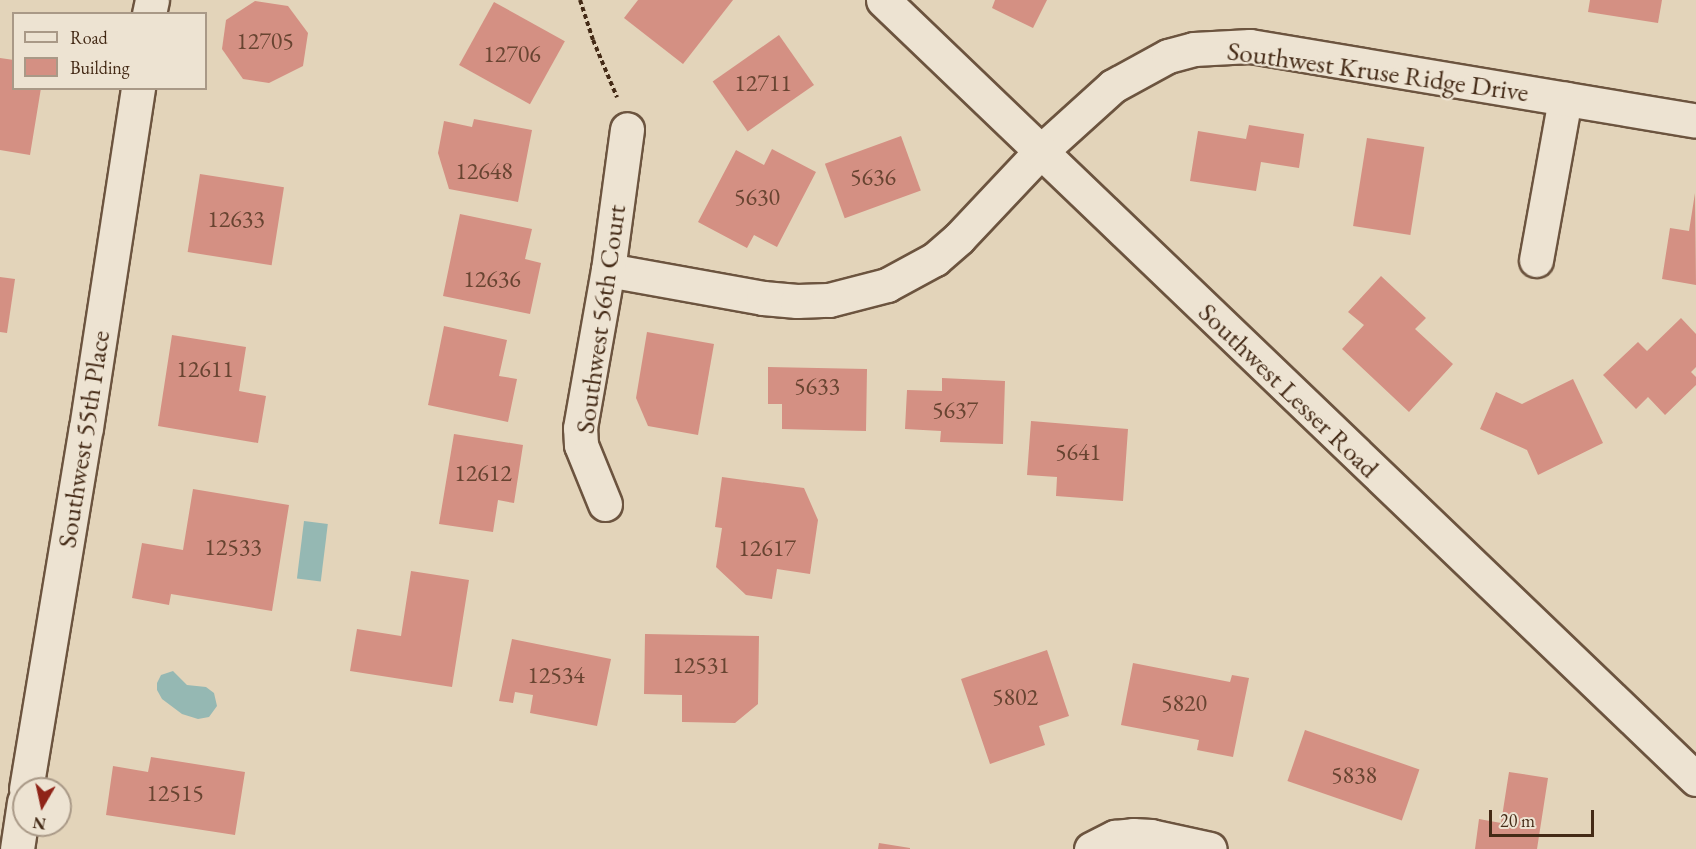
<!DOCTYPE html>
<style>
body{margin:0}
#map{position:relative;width:1696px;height:849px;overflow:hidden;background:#e3d4ba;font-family:"EB Garamond",serif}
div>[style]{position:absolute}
.water>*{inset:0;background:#95b8b3;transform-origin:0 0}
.building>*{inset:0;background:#d49083;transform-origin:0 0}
.path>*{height:4px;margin-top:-2px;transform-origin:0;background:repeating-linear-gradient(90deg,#442a16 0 4.5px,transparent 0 7.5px)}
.roads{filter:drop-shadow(2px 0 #6c543f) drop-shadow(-2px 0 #6c543f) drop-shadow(0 2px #6c543f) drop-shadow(0 -2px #6c543f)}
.street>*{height:33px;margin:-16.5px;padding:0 16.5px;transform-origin:16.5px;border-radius:16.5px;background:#ede3d2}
.secondary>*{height:33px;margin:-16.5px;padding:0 16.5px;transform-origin:16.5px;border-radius:16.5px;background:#ede3d2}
span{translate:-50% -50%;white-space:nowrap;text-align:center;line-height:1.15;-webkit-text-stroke:4.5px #ede3d2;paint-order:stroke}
.number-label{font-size:24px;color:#684431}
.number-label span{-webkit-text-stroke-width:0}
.street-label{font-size:27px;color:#442a16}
.legend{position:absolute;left:12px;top:12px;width:195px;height:78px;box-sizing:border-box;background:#ede3d2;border:2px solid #a99987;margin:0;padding:8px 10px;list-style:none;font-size:18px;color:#442a16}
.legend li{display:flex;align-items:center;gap:12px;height:30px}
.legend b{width:30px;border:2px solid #a99987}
.north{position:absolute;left:12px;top:777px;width:60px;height:60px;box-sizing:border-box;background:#ede3d2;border:2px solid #a99987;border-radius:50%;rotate:189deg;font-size:16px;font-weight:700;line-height:24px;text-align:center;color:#442a16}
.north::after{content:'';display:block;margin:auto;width:21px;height:27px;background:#8f2418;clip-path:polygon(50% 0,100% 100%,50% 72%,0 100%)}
.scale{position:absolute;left:1489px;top:810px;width:105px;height:27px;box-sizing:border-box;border:3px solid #442a16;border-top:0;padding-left:8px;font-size:18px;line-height:21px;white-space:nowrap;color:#442a16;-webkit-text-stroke:4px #ede3d2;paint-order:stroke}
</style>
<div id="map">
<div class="water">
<div style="left:304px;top:521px;width:24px;height:58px;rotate:7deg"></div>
<div style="clip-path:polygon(173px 671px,187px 685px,206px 687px,214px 693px,217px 706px,209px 717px,198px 719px,182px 714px,162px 699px,157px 690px,157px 683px,161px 675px)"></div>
</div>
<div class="building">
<div style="clip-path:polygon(638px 0,733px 0,683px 64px,624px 18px)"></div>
<div style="clip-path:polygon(995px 0,1047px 0,1033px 28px,992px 8px)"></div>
<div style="clip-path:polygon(1590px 0,1662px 0,1658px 23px,1588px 12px)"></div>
<div style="clip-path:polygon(255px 1px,288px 6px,308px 33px,303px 66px,269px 83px,243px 79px,222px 49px,226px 20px)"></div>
<div style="left:494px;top:2px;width:81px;height:72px;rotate:29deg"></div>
<div style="left:779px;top:35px;width:61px;height:81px;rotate:55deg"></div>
<div style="clip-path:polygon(0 58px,14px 60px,14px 88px,41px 88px,30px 155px,0 150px)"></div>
<div style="clip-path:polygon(474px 119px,532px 130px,518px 202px,449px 189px,438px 153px,444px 121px,472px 127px)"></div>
<div style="clip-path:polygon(1249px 125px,1304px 134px,1299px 168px,1261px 162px,1256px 191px,1190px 181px,1198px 131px,1246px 139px)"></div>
<div style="left:901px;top:136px;width:58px;height:81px;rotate:70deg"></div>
<div style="left:1367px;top:138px;width:58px;height:89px;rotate:9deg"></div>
<div style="clip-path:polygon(772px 149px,816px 172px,777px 247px,754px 235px,747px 248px,698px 222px,736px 150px,764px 165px)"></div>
<div style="left:200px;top:174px;width:85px;height:79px;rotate:9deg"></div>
<div style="clip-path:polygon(1695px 193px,1696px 285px,1662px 279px,1670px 228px,1689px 231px)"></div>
<div style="clip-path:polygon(460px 214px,532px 229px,525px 259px,541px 263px,530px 314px,443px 296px)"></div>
<div style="clip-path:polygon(1381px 276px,1426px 318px,1415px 329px,1453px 364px,1409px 412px,1342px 349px,1364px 325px,1348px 312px)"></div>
<div style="clip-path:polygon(0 277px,15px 279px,7px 333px,0 332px)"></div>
<div style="clip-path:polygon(1681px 318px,1696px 334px,1696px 367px,1691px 372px,1696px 377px,1696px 385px,1665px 415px,1648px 397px,1636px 409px,1603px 375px,1638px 342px,1647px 351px)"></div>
<div style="clip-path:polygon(444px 326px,507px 340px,499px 376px,517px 379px,508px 422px,428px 405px)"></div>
<div style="clip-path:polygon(647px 332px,714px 344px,698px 435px,648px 426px,636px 398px)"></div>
<div style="clip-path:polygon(172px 335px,246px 347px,239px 391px,266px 396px,258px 443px,158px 426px)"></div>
<div style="clip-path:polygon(768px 367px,867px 369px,866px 431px,782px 429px,782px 404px,768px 404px)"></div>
<div style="clip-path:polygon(942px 378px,1005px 381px,1003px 444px,940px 442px,941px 431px,905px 429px,907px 390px,942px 391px)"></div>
<div style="clip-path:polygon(1573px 379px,1603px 443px,1538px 475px,1527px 450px,1480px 429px,1496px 392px,1522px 404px)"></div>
<div style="clip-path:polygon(1031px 421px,1128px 429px,1123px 501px,1056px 496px,1057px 477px,1027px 475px)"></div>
<div style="clip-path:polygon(454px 434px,523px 445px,514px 503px,498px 500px,493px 532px,439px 524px)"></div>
<div style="clip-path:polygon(722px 477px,804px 488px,818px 520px,810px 574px,777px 569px,772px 599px,746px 595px,716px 567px,722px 528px,715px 527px)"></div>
<div style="clip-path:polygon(193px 489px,289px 505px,272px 611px,171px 594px,169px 605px,132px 598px,142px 543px,183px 550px)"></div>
<div style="clip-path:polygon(411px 571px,469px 580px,452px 687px,350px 671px,357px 629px,401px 636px)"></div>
<div style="clip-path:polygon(645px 634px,759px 636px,758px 704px,735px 723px,682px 722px,682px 695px,644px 694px)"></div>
<div style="clip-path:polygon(512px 639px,611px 659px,597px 726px,530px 713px,533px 695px,515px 692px,513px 703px,499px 701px)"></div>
<div style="clip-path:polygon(1047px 650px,1069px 716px,1039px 726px,1045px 745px,990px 764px,961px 679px)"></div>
<div style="clip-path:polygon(1133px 663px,1230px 682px,1232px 675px,1249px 678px,1233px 757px,1197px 750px,1199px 740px,1121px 725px)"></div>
<div style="left:1305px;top:730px;width:121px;height:54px;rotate:19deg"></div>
<div style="clip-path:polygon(151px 757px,245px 772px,235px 835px,106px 815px,113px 766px,148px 772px)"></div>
<div style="clip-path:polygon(1509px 772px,1548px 778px,1537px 849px,1475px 849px,1479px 819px,1501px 823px)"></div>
<div style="clip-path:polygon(879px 843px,910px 848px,910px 849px,878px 849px)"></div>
</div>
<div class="path">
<div style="left:580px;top:0;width:42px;rotate:72deg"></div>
<div style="left:593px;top:40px;width:62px;rotate:67.2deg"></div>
</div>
<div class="roads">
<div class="street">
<div style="left:149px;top:14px;width:14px;rotate:-78deg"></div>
<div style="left:1536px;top:260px;width:164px;rotate:-79.8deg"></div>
<div style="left:608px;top:270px;width:158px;rotate:10.2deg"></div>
<div style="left:763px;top:298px;width:34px;rotate:5deg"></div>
<div style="left:797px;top:301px;width:32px;rotate:-2deg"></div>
<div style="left:829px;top:300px;width:60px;rotate:-14.5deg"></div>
<div style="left:887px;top:285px;width:55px;rotate:-28.4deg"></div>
<div style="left:935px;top:259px;width:32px;rotate:-41deg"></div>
<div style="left:959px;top:238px;width:118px;rotate:-46.7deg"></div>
<div style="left:1040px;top:152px;width:98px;rotate:-42.1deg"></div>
<div style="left:1113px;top:86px;width:63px;rotate:-28.6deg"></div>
<div style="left:1168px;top:56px;width:27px;rotate:-15deg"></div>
<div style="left:1194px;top:49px;width:56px;rotate:-3.1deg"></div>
<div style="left:1250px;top:46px;width:452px;rotate:9.5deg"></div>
<div style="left:605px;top:504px;width:64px;rotate:-112.1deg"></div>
<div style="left:581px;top:445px;width:17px;rotate:-93deg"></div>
<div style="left:580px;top:428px;width:160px;rotate:-80deg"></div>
<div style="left:608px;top:270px;width:142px;rotate:-82.3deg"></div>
<div style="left:26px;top:789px;width:366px;rotate:-80.6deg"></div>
<div style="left:86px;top:428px;width:344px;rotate:-81.3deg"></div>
<div style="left:17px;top:849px;width:48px;rotate:-81.5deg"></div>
<div style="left:1091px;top:849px;width:27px;rotate:-27deg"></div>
<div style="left:1115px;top:837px;width:18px;rotate:-6deg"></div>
<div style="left:1133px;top:835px;width:18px;rotate:3deg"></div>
<div style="left:1151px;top:836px;width:60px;rotate:12.4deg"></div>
</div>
<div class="secondary">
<div style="left:883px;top:0;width:1126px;rotate:43.78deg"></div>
</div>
</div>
<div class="number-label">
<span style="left:265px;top:41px">12705</span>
<span style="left:512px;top:54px">12706</span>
<span style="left:763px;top:83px">12711</span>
<span style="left:484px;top:171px">12648</span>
<span style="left:873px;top:177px">5636</span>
<span style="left:757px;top:197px">5630</span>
<span style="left:236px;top:219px">12633</span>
<span style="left:492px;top:279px">12636</span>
<span style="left:205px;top:369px">12611</span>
<span style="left:817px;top:386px">5633</span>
<span style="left:955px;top:410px">5637</span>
<span style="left:1078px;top:452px">5641</span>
<span style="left:483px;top:473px">12612</span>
<span style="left:233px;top:547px">12533</span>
<span style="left:767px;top:548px">12617</span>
<span style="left:701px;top:665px">12531</span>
<span style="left:556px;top:675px">12534</span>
<span style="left:1015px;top:697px">5802</span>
<span style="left:1184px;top:703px">5820</span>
<span style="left:1354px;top:775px">5838</span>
<span style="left:175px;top:793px">12515</span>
</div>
<div class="street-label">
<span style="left:1378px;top:71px;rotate:8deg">Southwest Kruse Ridge Drive</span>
<span style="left:600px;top:319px;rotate:-82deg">Southwest 56th Court</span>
<span style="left:1289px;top:390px;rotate:44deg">Southwest Lesser Road</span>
<span style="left:83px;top:439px;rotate:-81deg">Southwest 55th Place</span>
</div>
<ul class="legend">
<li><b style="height:8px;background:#ede3d2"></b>Road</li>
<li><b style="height:16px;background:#d49083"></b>Building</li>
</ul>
<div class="north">N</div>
<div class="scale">20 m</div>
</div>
